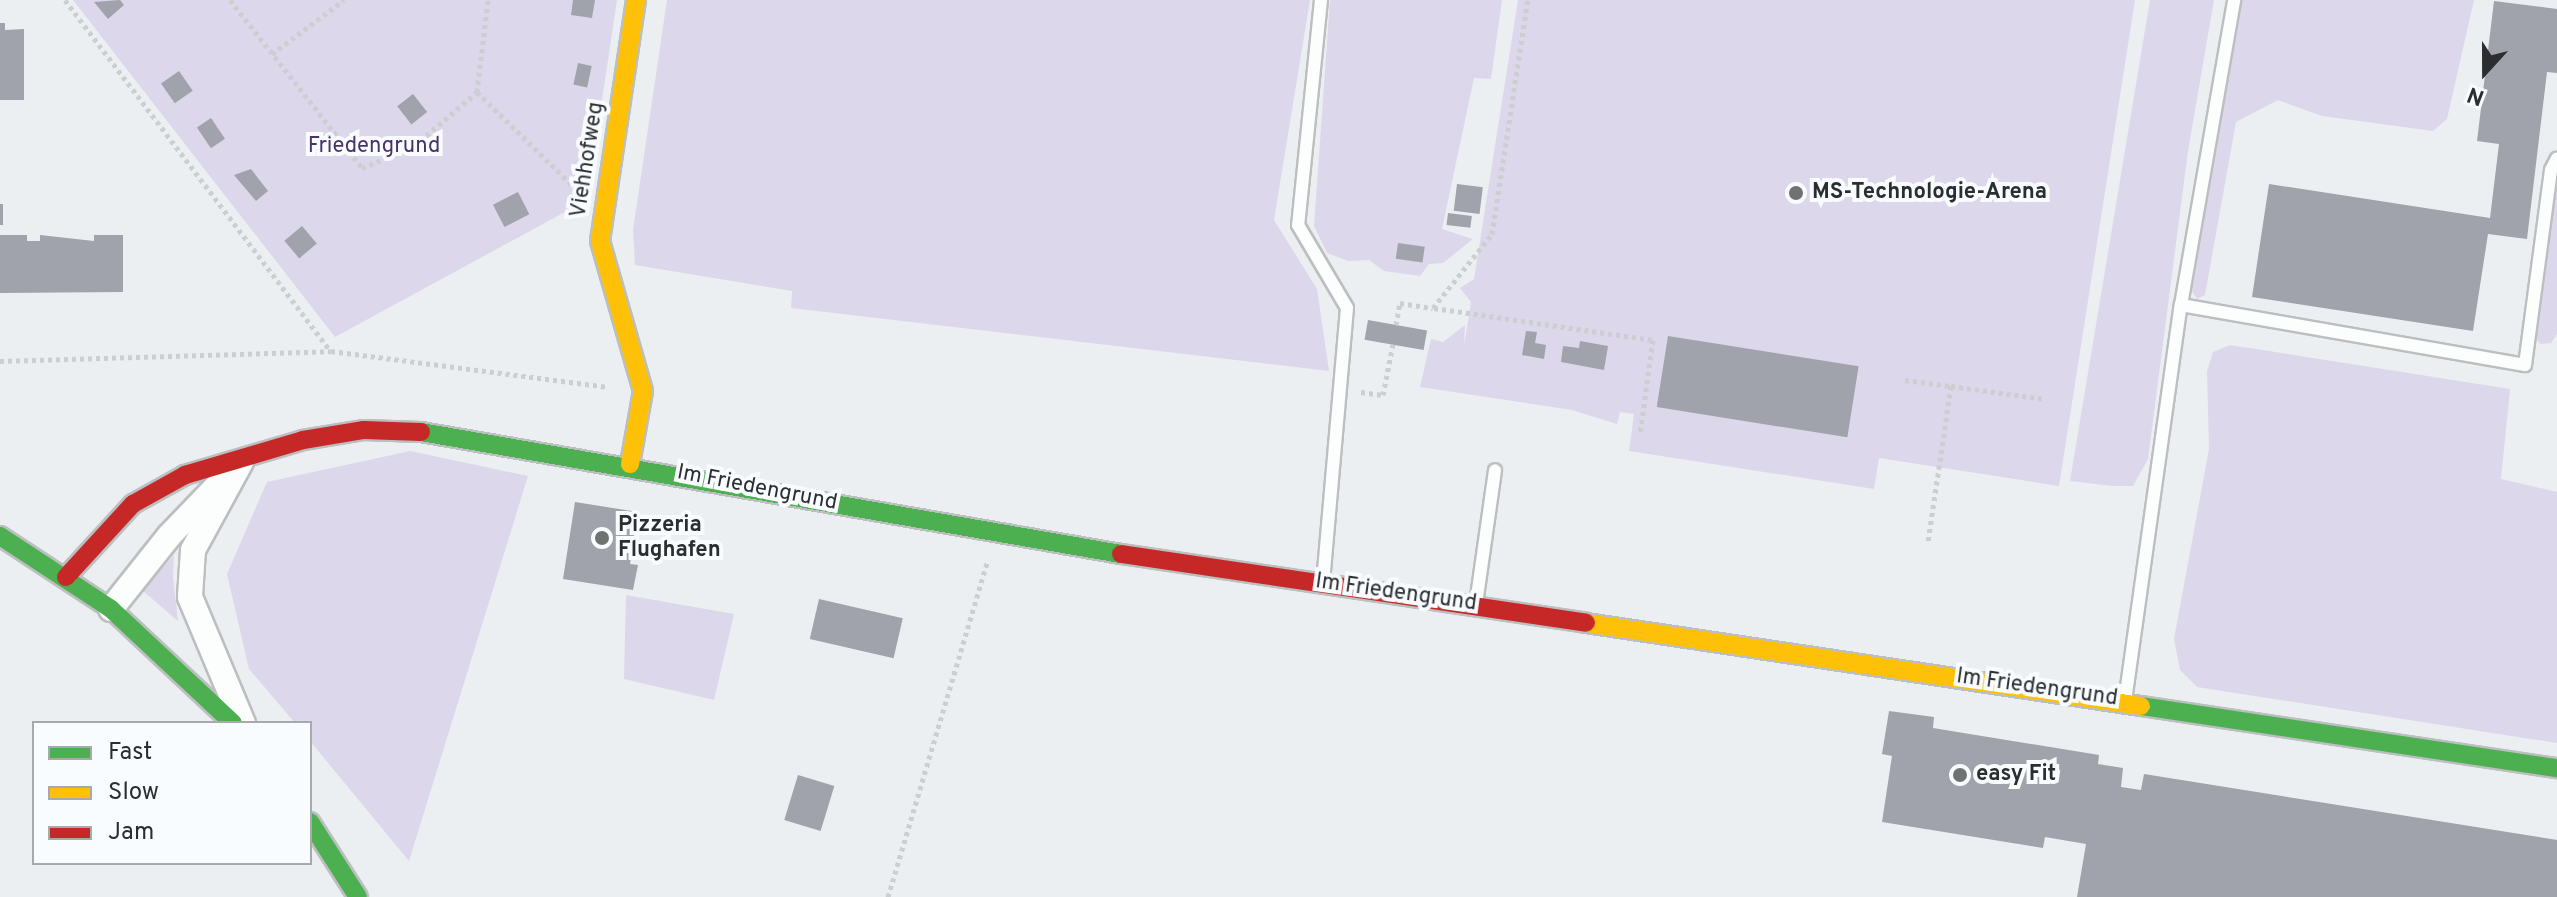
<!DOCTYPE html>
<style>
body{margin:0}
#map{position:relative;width:2557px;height:897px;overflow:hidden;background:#eceff1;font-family:Overpass,sans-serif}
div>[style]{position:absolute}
.green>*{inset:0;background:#dcd7ea}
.building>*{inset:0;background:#a0a3ab;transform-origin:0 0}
.path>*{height:5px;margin-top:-2.5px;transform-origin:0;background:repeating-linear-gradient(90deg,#cdced0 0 4px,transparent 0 8px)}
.roads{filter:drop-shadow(2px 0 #bcbfc0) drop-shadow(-2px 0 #bcbfc0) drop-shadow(0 2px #bcbfc0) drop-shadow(0 -2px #bcbfc0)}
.lane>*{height:12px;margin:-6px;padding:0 6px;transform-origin:6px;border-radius:6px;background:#fcfdfd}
.street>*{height:24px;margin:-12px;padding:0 12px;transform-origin:12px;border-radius:12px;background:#fcfdfd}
.fast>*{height:18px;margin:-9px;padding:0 9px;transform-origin:9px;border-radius:9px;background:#4caf50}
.slow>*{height:18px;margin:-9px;padding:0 9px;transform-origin:9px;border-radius:9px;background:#ffc107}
.jam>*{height:18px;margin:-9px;padding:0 9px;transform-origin:9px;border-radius:9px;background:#c62828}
.dots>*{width:22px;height:22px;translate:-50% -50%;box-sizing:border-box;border:4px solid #f9fcff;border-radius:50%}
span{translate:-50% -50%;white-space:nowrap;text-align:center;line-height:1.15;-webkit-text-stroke:8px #f9fcff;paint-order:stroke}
.park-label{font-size:22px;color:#483268}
.street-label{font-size:22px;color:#2b2d2f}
.poi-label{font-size:22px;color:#2b2d2f;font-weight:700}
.left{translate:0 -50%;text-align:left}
.legend{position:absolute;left:32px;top:721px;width:280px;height:144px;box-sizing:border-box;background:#f9fcff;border:2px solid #a7a9ac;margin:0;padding:10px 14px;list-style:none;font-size:24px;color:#2b2d2f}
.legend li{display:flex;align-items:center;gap:16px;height:40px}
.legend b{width:40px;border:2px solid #a7a9ac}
.north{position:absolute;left:2445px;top:32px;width:80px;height:80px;-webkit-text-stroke:6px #f9fcff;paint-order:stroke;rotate:201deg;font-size:22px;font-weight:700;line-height:32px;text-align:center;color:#2b2d2f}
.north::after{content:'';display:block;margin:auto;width:28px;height:36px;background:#2b2d2f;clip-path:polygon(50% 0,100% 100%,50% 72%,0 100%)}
</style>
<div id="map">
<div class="green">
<div style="clip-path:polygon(73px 0,617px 0,587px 200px,335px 337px)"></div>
<div style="clip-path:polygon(667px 0,1310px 0,1274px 220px,1317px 289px,1329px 371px,791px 308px,792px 291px,635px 265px,633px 230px)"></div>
<div style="clip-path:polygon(1330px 0,1502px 0,1491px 79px,1474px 78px,1442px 229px,1473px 239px,1443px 263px,1429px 264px,1420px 276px,1384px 271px,1369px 260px,1348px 261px,1327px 253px,1314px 226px)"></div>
<div style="clip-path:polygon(1518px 0,2135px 0,2059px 486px,1879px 458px,1874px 489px,1629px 451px,1634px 414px,1620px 412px,1617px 424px,1572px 410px,1420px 387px,1431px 339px,1443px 342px,1465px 325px,1464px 346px,1471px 302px,1460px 288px,1474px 279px)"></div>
<div style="clip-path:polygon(2150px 0,2214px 0,2188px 151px,2148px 459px,2133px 486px,2113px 486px,2070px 481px)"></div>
<div style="clip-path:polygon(2240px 0,2474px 0,2447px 119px,2433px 131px,2322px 116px,2278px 100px,2236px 122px,2205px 295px,2197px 299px,2192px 291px)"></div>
<div style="clip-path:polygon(2557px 186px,2557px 334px,2551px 343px,2540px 344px,2535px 336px)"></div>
<div style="clip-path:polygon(2230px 345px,2510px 389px,2501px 479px,2557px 492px,2557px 743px,2197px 687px,2180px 670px,2174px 639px,2209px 449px,2207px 371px,2213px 352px)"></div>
<div style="clip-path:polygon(410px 451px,528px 476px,409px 861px,310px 741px,310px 723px,295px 723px,249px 669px,227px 574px,267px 482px)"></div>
<div style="clip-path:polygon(174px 555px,173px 577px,178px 621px,143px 591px)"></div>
<div style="clip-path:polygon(626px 595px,734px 614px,714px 700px,624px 679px)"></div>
</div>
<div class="building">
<div style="clip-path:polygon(120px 0,124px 5px,108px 19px,94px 2px)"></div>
<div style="clip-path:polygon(573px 0,595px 0,592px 18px,571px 15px)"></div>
<div style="clip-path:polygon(2494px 1px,2557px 9px,2557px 73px,2547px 72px,2527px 239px,2488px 234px,2473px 331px,2252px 297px,2269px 184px,2490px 218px,2499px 144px,2477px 141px)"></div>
<div style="clip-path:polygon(0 23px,5px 23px,5px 30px,24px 29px,24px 100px,0 100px)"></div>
<div style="left:578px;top:63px;width:14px;height:22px;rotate:12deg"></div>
<div style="left:179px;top:71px;width:24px;height:22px;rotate:55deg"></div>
<div style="left:413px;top:94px;width:23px;height:20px;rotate:52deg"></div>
<div style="left:211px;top:118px;width:25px;height:17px;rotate:56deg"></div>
<div style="clip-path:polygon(251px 169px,268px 191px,256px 201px,234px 175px)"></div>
<div style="left:1457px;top:184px;width:26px;height:27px;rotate:7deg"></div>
<div style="left:518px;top:192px;width:25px;height:28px;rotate:63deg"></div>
<div style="left:0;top:204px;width:3px;height:21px"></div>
<div style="left:1448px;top:213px;width:24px;height:12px;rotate:7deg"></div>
<div style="left:302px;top:226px;width:23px;height:23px;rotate:50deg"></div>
<div style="clip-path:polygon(0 235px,27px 235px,27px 241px,40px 241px,40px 235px,94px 241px,94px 235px,123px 235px,123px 292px,0 293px)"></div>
<div style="left:1398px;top:243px;width:27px;height:16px;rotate:8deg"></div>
<div style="left:1368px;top:320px;width:60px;height:20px;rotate:10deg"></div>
<div style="clip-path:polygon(1526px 331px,1537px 332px,1535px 343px,1546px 345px,1544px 359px,1522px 355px)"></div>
<div style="left:1668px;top:336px;width:193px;height:72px;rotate:9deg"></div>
<div style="clip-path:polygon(1580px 341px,1608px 346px,1604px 370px,1561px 362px,1563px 346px,1579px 348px)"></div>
<div style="clip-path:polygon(575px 502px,638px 512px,630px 564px,638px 565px,633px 590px,563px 579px)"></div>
<div style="left:819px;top:599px;width:86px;height:41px;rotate:13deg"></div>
<div style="clip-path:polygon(1889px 711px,1934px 717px,1933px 728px,2099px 755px,2098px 764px,2123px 768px,2121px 787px,2141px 790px,2144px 774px,2557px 840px,2557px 897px,2077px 897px,2086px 844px,2045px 837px,2043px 848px,1882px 822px,1892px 756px,1882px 754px)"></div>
<div style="left:798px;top:775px;width:38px;height:47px;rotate:17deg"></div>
</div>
<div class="path">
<div style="left:65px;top:0;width:440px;rotate:52.9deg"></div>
<div style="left:230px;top:0;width:214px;rotate:51.8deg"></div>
<div style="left:362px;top:168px;width:56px;rotate:-22.9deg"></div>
<div style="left:414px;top:146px;width:83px;rotate:-40.6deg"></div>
<div style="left:477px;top:92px;width:93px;rotate:-83.2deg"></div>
<div style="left:272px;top:54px;width:90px;rotate:-36.9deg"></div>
<div style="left:477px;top:92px;width:139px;rotate:44.4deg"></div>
<div style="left:1434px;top:308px;width:221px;rotate:8.3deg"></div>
<div style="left:1653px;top:340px;width:95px;rotate:97.9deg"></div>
<div style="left:1396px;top:325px;width:22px;rotate:-80deg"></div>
<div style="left:1400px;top:303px;width:33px;rotate:9deg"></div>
<div style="left:1433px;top:308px;width:95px;rotate:-51.4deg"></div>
<div style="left:1492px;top:234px;width:237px;rotate:-81.3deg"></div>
<div style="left:0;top:361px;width:331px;rotate:-1.7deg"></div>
<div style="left:331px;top:351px;width:280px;rotate:7.4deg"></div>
<div style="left:1905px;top:380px;width:46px;rotate:7.4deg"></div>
<div style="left:1951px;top:386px;width:157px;rotate:98.4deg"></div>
<div style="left:1951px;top:386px;width:95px;rotate:7.9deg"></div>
<div style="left:1361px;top:392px;width:22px;rotate:8deg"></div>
<div style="left:1383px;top:395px;width:52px;rotate:-78.9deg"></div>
<div style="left:888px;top:897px;width:349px;rotate:-73.5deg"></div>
</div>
<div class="roads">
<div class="lane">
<div style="left:1321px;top:0;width:226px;rotate:95.8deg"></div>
<div style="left:1298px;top:225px;width:96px;rotate:59.4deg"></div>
<div style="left:1347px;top:308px;width:275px;rotate:95deg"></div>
<div style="left:2181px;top:305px;width:310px;rotate:-80.1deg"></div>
<div style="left:1476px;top:604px;width:135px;rotate:-81.9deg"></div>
<div style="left:2125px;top:701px;width:400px;rotate:-82deg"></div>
<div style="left:2181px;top:305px;width:349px;rotate:9.9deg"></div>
<div style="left:2525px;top:365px;width:197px;rotate:-82.4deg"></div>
<div style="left:2551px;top:170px;width:13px;rotate:-63deg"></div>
</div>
<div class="street">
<div style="left:241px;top:462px;width:100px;rotate:118.6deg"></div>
<div style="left:193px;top:550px;width:47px;rotate:93.7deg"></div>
<div style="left:190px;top:597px;width:137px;rotate:67.2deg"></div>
<div style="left:111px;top:609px;width:93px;rotate:-51.5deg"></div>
<div style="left:169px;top:536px;width:72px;rotate:-46.1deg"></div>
</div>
<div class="fast">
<div style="left:421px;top:432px;width:711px;rotate:9.89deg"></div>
<div style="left:0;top:536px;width:133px;rotate:33.3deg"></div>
<div style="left:111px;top:609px;width:167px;rotate:43.1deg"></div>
<div style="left:2141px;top:706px;width:421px;rotate:8.5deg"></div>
<div style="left:310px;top:822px;width:89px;rotate:57.4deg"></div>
</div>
<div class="slow">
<div style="left:630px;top:464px;width:74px;rotate:-79.9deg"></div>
<div style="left:643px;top:391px;width:156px;rotate:-106deg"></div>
<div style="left:600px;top:241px;width:244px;rotate:-81.5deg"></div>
<div style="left:1586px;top:623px;width:561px;rotate:8.51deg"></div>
</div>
<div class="jam">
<div style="left:1121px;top:554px;width:470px;rotate:8.4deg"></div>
<div style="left:66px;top:577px;width:99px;rotate:-47.5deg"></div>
<div style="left:133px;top:504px;width:60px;rotate:-29.1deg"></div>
<div style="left:185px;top:475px;width:123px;rotate:-16.5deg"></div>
<div style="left:303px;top:440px;width:62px;rotate:-9.3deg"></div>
<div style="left:364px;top:430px;width:57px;rotate:2deg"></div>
</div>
</div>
<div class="dots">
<div style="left:1796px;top:193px;background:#6f7173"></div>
<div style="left:602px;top:538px;background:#6f7173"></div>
<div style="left:1960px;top:775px;background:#6f7173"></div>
</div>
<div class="park-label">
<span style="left:374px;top:147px">Friedengrund</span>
</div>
<div class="street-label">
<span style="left:588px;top:160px;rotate:-81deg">Viehhofweg</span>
<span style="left:757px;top:488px;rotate:11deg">Im Friedengrund</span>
<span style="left:1396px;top:593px;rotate:8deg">Im Friedengrund</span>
<span style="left:2037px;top:688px;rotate:8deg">Im Friedengrund</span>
</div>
<div class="poi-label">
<span class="left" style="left:1812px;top:193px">MS-Technologie-Arena</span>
<span class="left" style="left:618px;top:538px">Pizzeria<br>Flughafen</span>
<span class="left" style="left:1976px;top:775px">easy Fit</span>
</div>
<ul class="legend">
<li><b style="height:10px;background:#4caf50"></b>Fast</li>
<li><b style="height:10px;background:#ffc107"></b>Slow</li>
<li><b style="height:10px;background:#c62828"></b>Jam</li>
</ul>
<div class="north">N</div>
</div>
